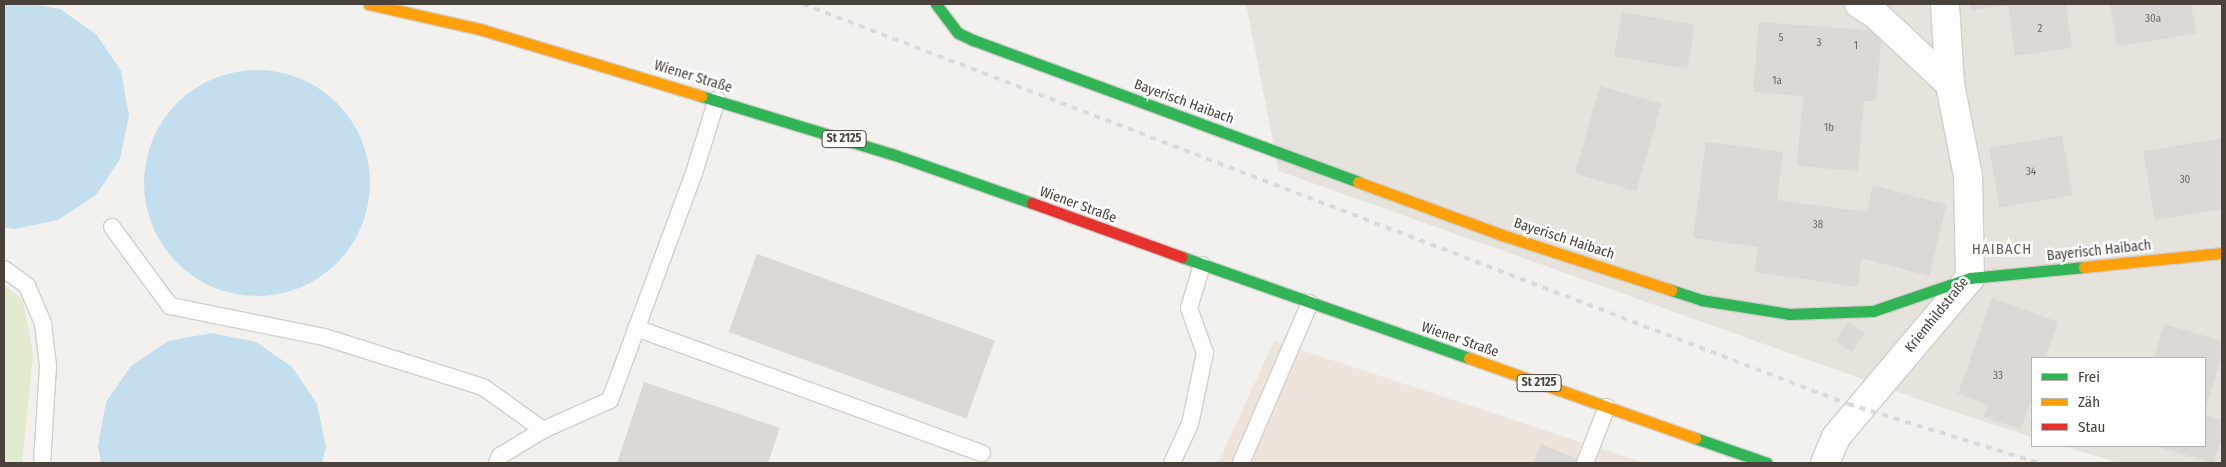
<!DOCTYPE html>
<meta charset="utf-8">
<style>
body{margin:0}
#map{position:relative;width:2226px;height:467px;overflow:hidden;background:#f3f1ee;font-family:"Fira Sans Condensed",sans-serif}
div>[style]{position:absolute}
.residential>*{inset:0;background:#e6e2dc}
.commercial>*{inset:0;background:#ede5db}
.green>*{inset:0;background:#e2ead0}
.water>*{inset:0;background:#c3deec}
.round{border-radius:50%}
.building>*{inset:0;background:#dbd8d5;transform-origin:0 0}
.roads{filter:drop-shadow(1px 0 #d1cfcc) drop-shadow(-1px 0 #d1cfcc) drop-shadow(0 1px #d1cfcc) drop-shadow(0 -1px #d1cfcc)}
.lane>*{height:16px;margin:-8px;padding:0 8px;transform-origin:8px;border-radius:8px;background:#fdfdfc}
.street>*{height:28px;margin:-14px;padding:0 14px;transform-origin:14px;border-radius:14px;background:#fdfdfc}
.fast>*{height:11px;margin:-5.5px;padding:0 5.5px;transform-origin:5.5px;border-radius:5.5px;background:#30b455}
.slow>*{height:11px;margin:-5.5px;padding:0 5.5px;transform-origin:5.5px;border-radius:5.5px;background:#ff9f0a}
.jam>*{height:11px;margin:-5.5px;padding:0 5.5px;transform-origin:5.5px;border-radius:5.5px;background:#e5322d}
.rail>*{height:4px;margin-top:-2px;transform-origin:0;background:repeating-linear-gradient(90deg,#dadada 0 6px,transparent 0 12px)}
span{translate:-50% -50%;white-space:nowrap;text-align:center;line-height:1.15;-webkit-text-stroke:5px #fff;paint-order:stroke}
.number-label{font-size:11px;color:#6e6962}
.number-label span{-webkit-text-stroke-width:0}
.shield-label span{padding:1px 4px;background:#fff;border:1px solid;border-radius:4px;-webkit-text-stroke-width:0}
.shield-label{font-size:12px;color:#48423a;font-weight:700}
.street-label{font-size:14px;color:#48423a}
.neighbourhood-label{font-size:15px;color:#6a5f52;letter-spacing:1px}
.frame{position:absolute;inset:0;border:5px solid #48423a;pointer-events:none}
.legend{position:absolute;left:2031px;top:357px;width:175px;height:90px;box-sizing:border-box;background:#fff;border:1px solid #b6b3b0;margin:0;padding:6px 9px;list-style:none;font-size:15px;color:#48423a}
.legend li{display:flex;align-items:center;gap:10px;height:25px}
.legend b{width:25px;border:1px solid #b6b3b0}
</style>
<div id="map">
<div class="residential">
<div style="clip-path:polygon(1246px 4px,2222px 4px,2222px 463px,2120px 463px,2062px 446px,2205px 446px,2205px 358px,2032px 358px,2032px 437px,1966px 416px,1279px 171px)"></div>
</div>
<div class="commercial">
<div style="clip-path:polygon(1274px 341px,1644px 463px,1218px 463px)"></div>
</div>
<div class="green">
<div style="clip-path:polygon(4px 285px,23px 300px,33px 355px,22px 463px,4px 463px)"></div>
</div>
<div class="water">
<div style="clip-path:polygon(4px 4px,32px 4px,60px 9px,96px 34px,121px 71px,129px 115px,120px 159px,96px 195px,58px 220px,15px 229px,4px 227px)"></div>
<div class="round" style="left:144px;top:70px;width:226px;height:226px"></div>
<div style="clip-path:polygon(212px 333px,256px 342px,292px 367px,317px 404px,326px 447px,322px 463px,101px 463px,98px 446px,106px 402px,131px 366px,168px 341px)"></div>
</div>
<div class="building">
<div style="clip-path:polygon(1970px 4px,2066px 4px,2072px 48px,2015px 56px,2008px 5px,1971px 10px)"></div>
<div style="clip-path:polygon(2110px 4px,2191px 4px,2196px 33px,2117px 47px)"></div>
<div style="left:1622px;top:12px;width:74px;height:45px;rotate:10deg"></div>
<div style="clip-path:polygon(1759px 22px,1882px 31px,1876px 101px,1864px 101px,1858px 171px,1797px 166px,1803px 96px,1753px 92px)"></div>
<div style="left:1600px;top:86px;width:64px;height:91px;rotate:16deg"></div>
<div style="left:2062px;top:135px;width:61px;height:74px;rotate:80deg"></div>
<div style="clip-path:polygon(2222px 138px,2222px 209px,2155px 220px,2143px 151px)"></div>
<div style="clip-path:polygon(1706px 142px,1783px 152px,1777px 200px,1867px 212px,1873px 185px,1946px 205px,1929px 276px,1861px 258px,1858px 287px,1755px 272px,1758px 247px,1693px 238px)"></div>
<div style="left:757px;top:254px;width:253px;height:83px;rotate:20deg"></div>
<div style="clip-path:polygon(1992px 298px,2058px 322px,2045px 358px,2032px 358px,2032px 397px,2021px 429px,1984px 417px,1988px 405px,1958px 394px)"></div>
<div style="left:1848px;top:322px;width:20px;height:23px;rotate:33deg"></div>
<div style="clip-path:polygon(2164px 324px,2222px 341px,2222px 354px,2205px 413px,2205px 358px,2154px 358px)"></div>
<div style="clip-path:polygon(644px 382px,780px 428px,768px 463px,617px 463px)"></div>
<div style="clip-path:polygon(2205px 415px,2222px 420px,2222px 435px,2214px 463px,2154px 446px,2205px 446px)"></div>
<div style="clip-path:polygon(1541px 444px,1577px 459px,1575px 463px,1533px 463px)"></div>
</div>
<div class="roads">
<div class="lane">
<div style="left:112px;top:227px;width:98px;rotate:53.7deg"></div>
<div style="left:170px;top:306px;width:157px;rotate:11.4deg"></div>
<div style="left:324px;top:337px;width:167px;rotate:17.5deg"></div>
<div style="left:483px;top:387px;width:74px;rotate:35.6deg"></div>
<div style="left:4px;top:269px;width:29px;rotate:36deg"></div>
<div style="left:27px;top:286px;width:40px;rotate:66.6deg"></div>
<div style="left:43px;top:323px;width:43px;rotate:83.4deg"></div>
<div style="left:48px;top:366px;width:97px;rotate:93.5deg"></div>
<div style="left:636px;top:328px;width:368px;rotate:19.9deg"></div>
<div style="left:497px;top:463px;width:8px;rotate:-67deg"></div>
<div style="left:500px;top:456px;width:50px;rotate:-31.2deg"></div>
<div style="left:543px;top:430px;width:73px;rotate:-24.1deg"></div>
<div style="left:610px;top:400px;width:242px;rotate:-69.7deg"></div>
<div style="left:694px;top:173px;width:77px;rotate:-72.7deg"></div>
<div style="left:1172px;top:463px;width:43px;rotate:-65.2deg"></div>
<div style="left:1190px;top:424px;width:73px;rotate:-78.1deg"></div>
<div style="left:1205px;top:353px;width:48px;rotate:-109.6deg"></div>
<div style="left:1189px;top:308px;width:45px;rotate:-73.2deg"></div>
<div style="left:1241px;top:463px;width:174px;rotate:-66.7deg"></div>
<div style="left:1585px;top:463px;width:60px;rotate:-68.6deg"></div>
</div>
<div class="street">
<div style="left:1859px;top:4px;width:19px;rotate:32deg"></div>
<div style="left:1875px;top:14px;width:103px;rotate:43deg"></div>
<div style="left:1825px;top:463px;width:28px;rotate:-67deg"></div>
<div style="left:1836px;top:437px;width:208px;rotate:-49.9deg"></div>
<div style="left:1970px;top:278px;width:102px;rotate:-91.1deg"></div>
<div style="left:1968px;top:176px;width:94px;rotate:-101.1deg"></div>
<div style="left:1950px;top:84px;width:80px;rotate:-93.6deg"></div>
</div>
<div class="fast">
<div style="left:936px;top:4px;width:36px;rotate:53deg"></div>
<div style="left:958px;top:33px;width:17px;rotate:25deg"></div>
<div style="left:973px;top:40px;width:410px;rotate:20.2deg"></div>
<div style="left:701px;top:96px;width:200px;rotate:16.9deg"></div>
<div style="left:892px;top:154px;width:148px;rotate:19.3deg"></div>
<div style="left:1182px;top:257px;width:304px;rotate:19.4deg"></div>
<div style="left:1671px;top:290px;width:32px;rotate:18deg"></div>
<div style="left:1701px;top:300px;width:89px;rotate:9deg"></div>
<div style="left:1789px;top:314px;width:84px;rotate:-2deg"></div>
<div style="left:1873px;top:311px;width:102px;rotate:-18.8deg"></div>
<div style="left:1970px;top:278px;width:115px;rotate:-5.5deg"></div>
<div style="left:1695px;top:438px;width:76px;rotate:19.1deg"></div>
</div>
<div class="slow">
<div style="left:369px;top:4px;width:117px;rotate:12.8deg"></div>
<div style="left:483px;top:30px;width:228px;rotate:16.8deg"></div>
<div style="left:1358px;top:182px;width:153px;rotate:20.2deg"></div>
<div style="left:1502px;top:235px;width:178px;rotate:18deg"></div>
<div style="left:2084px;top:267px;width:139px;rotate:-5.8deg"></div>
<div style="left:1469px;top:358px;width:240px;rotate:19.5deg"></div>
</div>
<div class="jam">
<div style="left:1032px;top:203px;width:159px;rotate:19.8deg"></div>
</div>
</div>
<div class="rail">
<div style="left:803px;top:4px;width:1119px;rotate:20.95deg"></div>
<div style="left:1848px;top:404px;width:201px;rotate:17.1deg"></div>
</div>
<div class="number-label">
<span style="left:2153px;top:19px">30a</span>
<span style="left:2040px;top:29px">2</span>
<span style="left:1781px;top:38px">5</span>
<span style="left:1819px;top:43px">3</span>
<span style="left:1856px;top:46px">1</span>
<span style="left:1777px;top:81px">1a</span>
<span style="left:1829px;top:128px">1b</span>
<span style="left:2031px;top:172px">34</span>
<span style="left:2185px;top:180px">30</span>
<span style="left:1818px;top:225px">38</span>
<span style="left:1998px;top:376px">33</span>
</div>
<div class="shield-label">
<span style="left:844px;top:139px">St 2125</span>
<span style="left:1539px;top:383px">St 2125</span>
</div>
<div class="street-label">
<span style="left:693px;top:77px;rotate:17deg">Wiener Straße</span>
<span style="left:1184px;top:102px;rotate:20deg">Bayerisch Haibach</span>
<span style="left:1078px;top:205px;rotate:20deg">Wiener Straße</span>
<span style="left:1564px;top:239px;rotate:18deg">Bayerisch Haibach</span>
<span style="left:2099px;top:251px;rotate:-6deg">Bayerisch Haibach</span>
<span style="left:1937px;top:315px;rotate:-51deg">Kriemhildstraße</span>
<span style="left:1460px;top:340px;rotate:19deg">Wiener Straße</span>
</div>
<div class="neighbourhood-label">
<span style="left:2002px;top:250px">HAIBACH</span>
</div>
<div class="frame"></div>
<ul class="legend">
<li><b style="height:6px;background:#30b455"></b>Frei</li>
<li><b style="height:6px;background:#ff9f0a"></b>Zäh</li>
<li><b style="height:6px;background:#e5322d"></b>Stau</li>
</ul>
</div>
